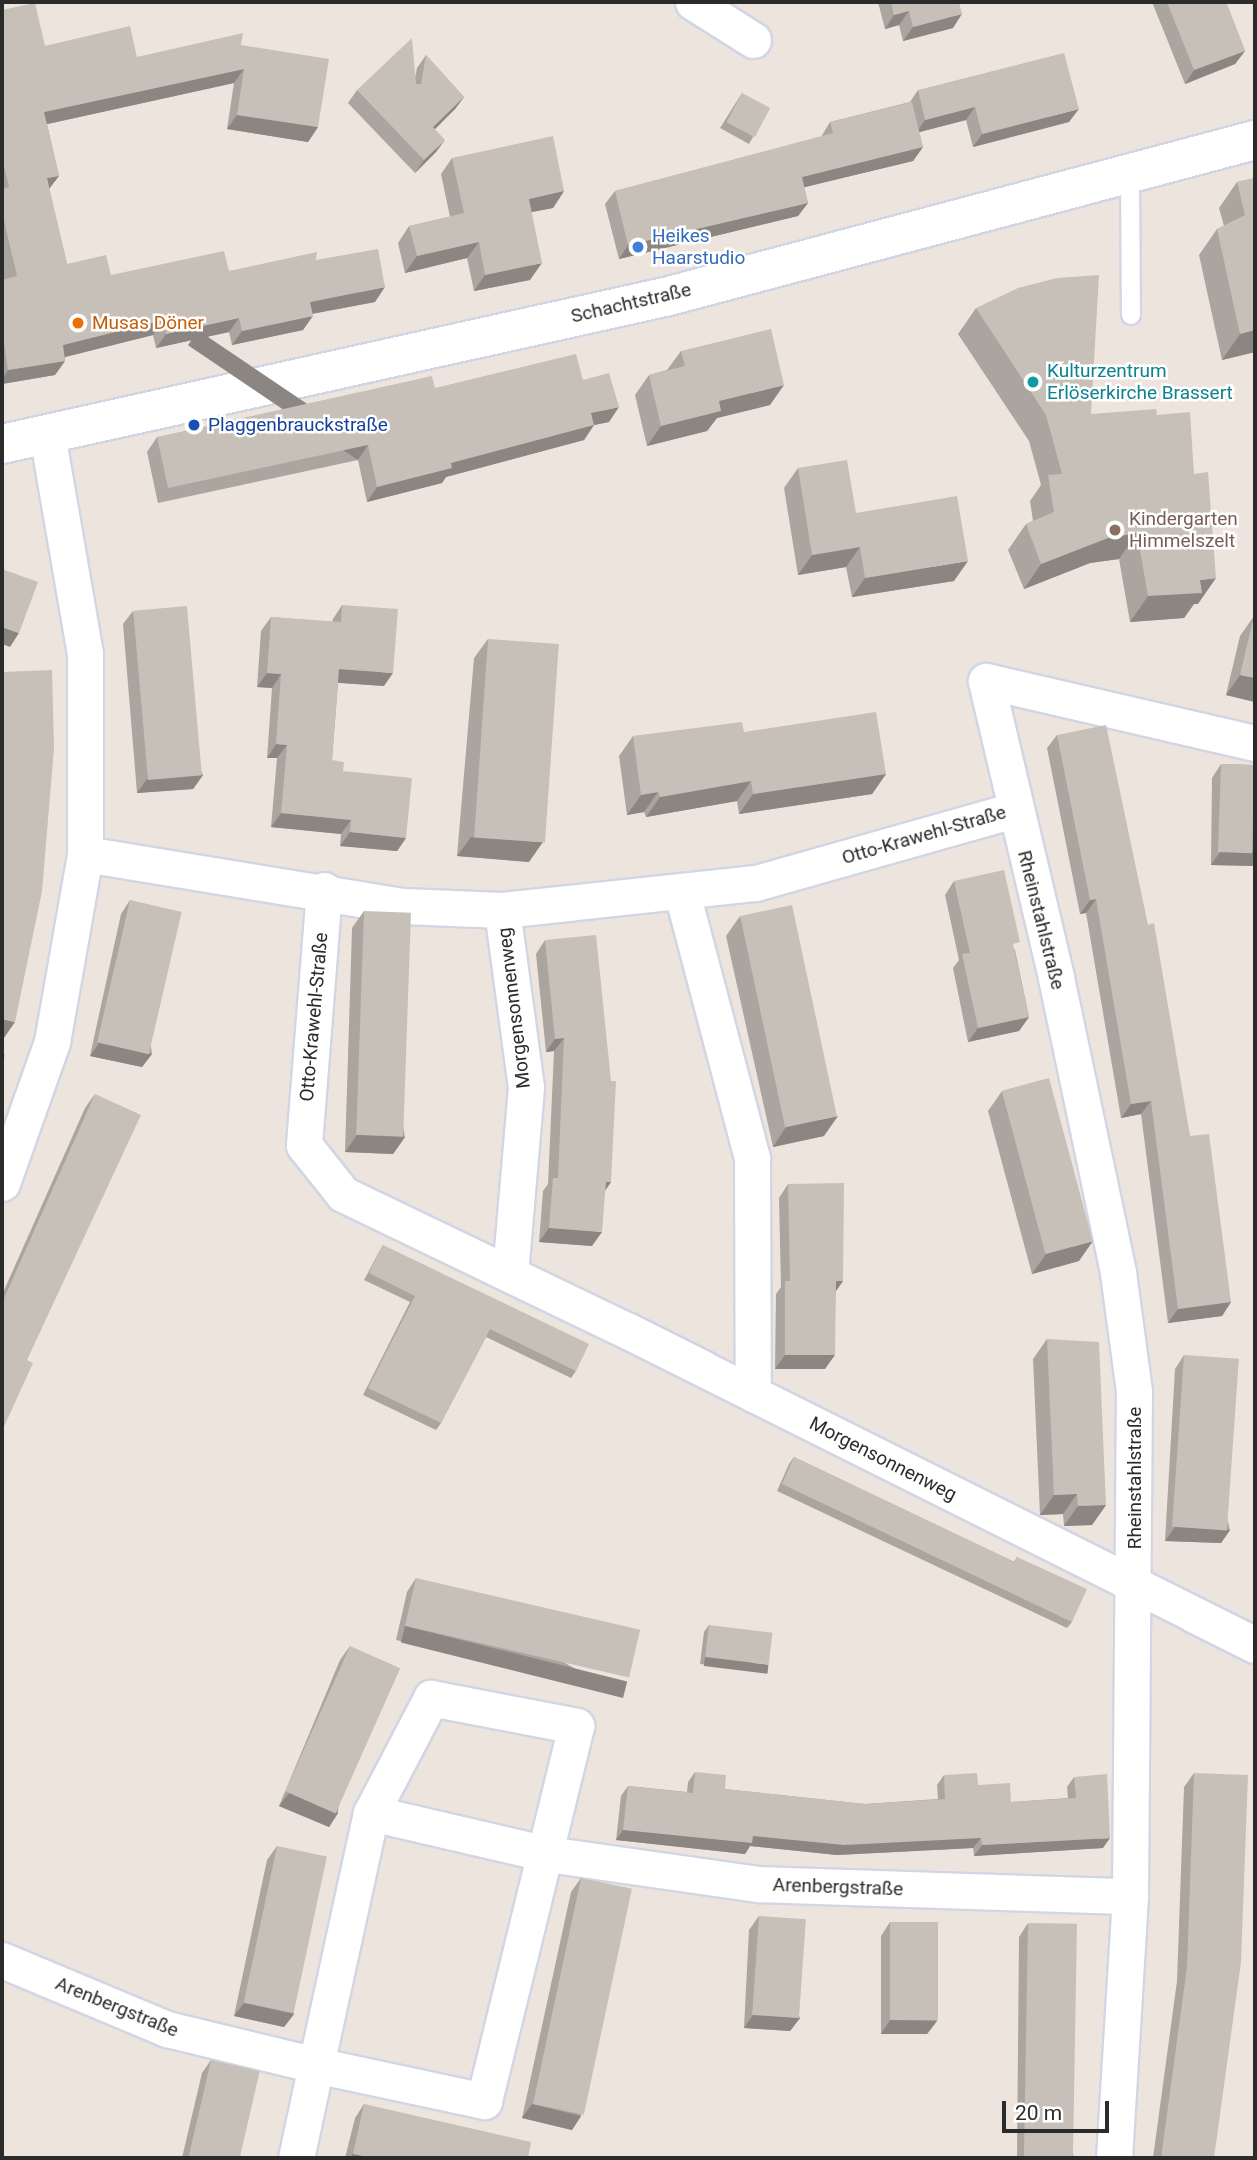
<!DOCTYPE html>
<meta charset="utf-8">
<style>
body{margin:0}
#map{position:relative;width:1257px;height:2160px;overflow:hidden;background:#ede5dd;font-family:Roboto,sans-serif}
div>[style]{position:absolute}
.roads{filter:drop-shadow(2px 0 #d2d6e4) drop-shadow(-2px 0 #d2d6e4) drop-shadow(0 2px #d2d6e4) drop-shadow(0 -2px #d2d6e4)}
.lane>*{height:18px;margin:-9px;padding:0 9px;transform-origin:9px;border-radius:9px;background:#fff}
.street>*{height:35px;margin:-17.5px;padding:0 17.5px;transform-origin:17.5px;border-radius:17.5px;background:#fff}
.secondary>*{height:38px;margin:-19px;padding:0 19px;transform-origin:19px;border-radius:19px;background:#fff}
.wall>*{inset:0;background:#aaa59e}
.shaded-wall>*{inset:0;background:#8b8681;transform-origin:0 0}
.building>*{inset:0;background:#c6c0b8;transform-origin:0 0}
.dots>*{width:19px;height:19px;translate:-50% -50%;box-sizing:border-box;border:4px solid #fff;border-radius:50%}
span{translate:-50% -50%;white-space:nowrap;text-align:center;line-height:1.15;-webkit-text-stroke:5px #fff;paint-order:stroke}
.shop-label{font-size:19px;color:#366cbe}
.left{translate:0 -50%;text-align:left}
.street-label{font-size:19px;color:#2b2b2b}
.food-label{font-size:19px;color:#c56008}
.culture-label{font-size:19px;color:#0d838f}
.transit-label{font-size:19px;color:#164399}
.education-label{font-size:19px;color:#785e54}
.frame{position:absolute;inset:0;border:4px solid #2b2b2b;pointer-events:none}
.scale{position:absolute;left:1002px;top:2101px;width:107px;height:32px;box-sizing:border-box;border:4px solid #2b2b2b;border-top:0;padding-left:9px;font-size:21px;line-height:24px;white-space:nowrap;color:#2b2b2b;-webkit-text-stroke:5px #fff;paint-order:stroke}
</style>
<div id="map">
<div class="roads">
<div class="lane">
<div style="left:1130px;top:175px;width:140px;rotate:89.6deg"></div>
</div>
<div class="street">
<div style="left:693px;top:2px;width:71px;rotate:32.3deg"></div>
<div style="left:85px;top:854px;width:323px;rotate:9.3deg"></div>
<div style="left:404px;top:906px;width:98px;rotate:2.3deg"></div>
<div style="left:502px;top:910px;width:255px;rotate:-6.1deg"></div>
<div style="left:756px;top:883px;width:268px;rotate:-15.8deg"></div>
<div style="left:324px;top:890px;width:256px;rotate:94.5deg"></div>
<div style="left:304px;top:1145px;width:63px;rotate:51.5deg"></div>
<div style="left:343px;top:1194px;width:316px;rotate:25.7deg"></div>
<div style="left:628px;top:1331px;width:701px;rotate:26.6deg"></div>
<div style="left:682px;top:893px;width:274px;rotate:75.2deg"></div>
<div style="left:752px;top:1158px;width:236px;rotate:89.8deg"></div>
<div style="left:502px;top:910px;width:179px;rotate:82.3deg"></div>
<div style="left:526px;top:1087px;width:187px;rotate:94.9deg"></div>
<div style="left:2px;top:1183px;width:150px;rotate:-70.5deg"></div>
<div style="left:52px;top:1042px;width:191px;rotate:-80deg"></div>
<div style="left:85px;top:854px;width:200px;rotate:-90deg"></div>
<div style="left:85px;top:654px;width:224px;rotate:-99.8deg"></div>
<div style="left:431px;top:1698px;width:148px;rotate:10.9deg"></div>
<div style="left:576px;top:1726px;width:386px;rotate:103.8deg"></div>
<div style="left:484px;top:2101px;width:172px;rotate:-167.9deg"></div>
<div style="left:316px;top:2065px;width:258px;rotate:-77.7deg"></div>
<div style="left:371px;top:1813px;width:130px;rotate:-62.4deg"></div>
<div style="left:371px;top:1813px;width:181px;rotate:13.1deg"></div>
<div style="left:547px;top:1854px;width:214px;rotate:8.1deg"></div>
<div style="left:759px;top:1884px;width:371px;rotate:1.9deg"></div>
<div style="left:2px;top:1960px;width:179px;rotate:22.7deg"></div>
<div style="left:167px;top:2029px;width:153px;rotate:13.6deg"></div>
<div style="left:316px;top:2065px;width:95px;rotate:102.1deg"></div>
<div style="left:1114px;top:2158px;width:262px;rotate:-86.5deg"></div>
<div style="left:1130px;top:1896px;width:505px;rotate:-89.55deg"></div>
<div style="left:1134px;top:1391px;width:120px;rotate:-97.7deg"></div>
<div style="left:1118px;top:1272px;width:301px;rotate:-101.9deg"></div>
<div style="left:1056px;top:977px;width:304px;rotate:-103.3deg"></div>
<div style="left:986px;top:681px;width:276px;rotate:13deg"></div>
</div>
<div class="secondary">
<div style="left:2px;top:444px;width:683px;rotate:-12.51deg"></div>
<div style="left:669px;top:296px;width:606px;rotate:-14.91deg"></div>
</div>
</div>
<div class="wall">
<div style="clip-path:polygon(878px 2px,959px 2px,953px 28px,903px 41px,899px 25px,885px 29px)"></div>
<div style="clip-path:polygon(1152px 2px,1226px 2px,1245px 51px,1235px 64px,1185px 84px)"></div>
<div style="clip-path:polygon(2px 10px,45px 46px,137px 57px,241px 45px,318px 127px,308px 142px,227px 129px,234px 83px,47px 124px,59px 176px,49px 189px,67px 264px,111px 275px,229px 271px,316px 260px,375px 302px,312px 314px,303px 330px,232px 345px,229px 332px,156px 348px,153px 335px,65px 357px,65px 361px,55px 375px,2px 384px,2px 280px,4px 280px,2px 269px)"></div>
<div style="clip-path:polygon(426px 55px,464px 97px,455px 109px,435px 129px,436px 152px,415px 173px,348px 103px,357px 90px,415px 78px,417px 68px)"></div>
<div style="clip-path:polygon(918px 90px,1069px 122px,973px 147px,966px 120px,919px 132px,923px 147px,913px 161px,804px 187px,808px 203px,798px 216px,619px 259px,605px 204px,615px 191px,821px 137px,830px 122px,910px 102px)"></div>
<div style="clip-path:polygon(742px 93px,753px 137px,749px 144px,720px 128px)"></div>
<div style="clip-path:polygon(452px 158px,564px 191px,553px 208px,531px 212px,530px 280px,474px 291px,467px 258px,405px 273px,398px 243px,409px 226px,450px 217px,441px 174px)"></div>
<div style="clip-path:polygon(1255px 178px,1255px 352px,1222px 360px,1199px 255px,1217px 229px,1224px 226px,1219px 208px,1237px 182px)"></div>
<div style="clip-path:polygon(976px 308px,1091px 414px,1157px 415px,1198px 604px,1194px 604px,1184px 618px,1130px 622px,1119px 559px,1090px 563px,1024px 589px,1008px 550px,1026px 524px,1033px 521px,1030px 501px,1041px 485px,1029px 441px,958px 334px)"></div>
<div style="clip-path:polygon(681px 351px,770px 405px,717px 418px,707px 431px,647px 446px,635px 395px,649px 375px,667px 370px)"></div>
<div style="clip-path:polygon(583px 380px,609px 422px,594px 425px,584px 440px,446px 477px,442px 483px,367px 502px,358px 460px,158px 503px,147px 452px,157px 437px,435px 388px)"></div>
<div style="clip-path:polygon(798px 468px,856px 513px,954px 581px,852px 597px,846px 567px,798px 575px,784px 488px)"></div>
<div style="clip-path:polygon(342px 605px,384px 686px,338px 683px,332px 760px,406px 838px,397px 851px,340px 846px,341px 834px,271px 827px,277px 758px,267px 758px,272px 688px,257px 687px,261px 631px,271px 617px,332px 622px,333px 619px)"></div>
<div style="clip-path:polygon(133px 611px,203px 775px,193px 789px,137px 793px,123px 624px)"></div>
<div style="clip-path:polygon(1254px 616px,1255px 616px,1255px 702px,1226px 695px,1240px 636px)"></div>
<div style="clip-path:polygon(488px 639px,529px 862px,457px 856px,474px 658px)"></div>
<div style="clip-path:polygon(744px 732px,886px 774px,872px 794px,739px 814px,737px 801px,646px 817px,644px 812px,627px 815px,619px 756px,633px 736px)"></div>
<div style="clip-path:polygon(1057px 735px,1190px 1136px,1231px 1302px,1222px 1316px,1168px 1323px,1141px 1114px,1121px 1118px,1086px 913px,1080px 914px,1047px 748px)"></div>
<div style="clip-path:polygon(1221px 764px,1255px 765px,1255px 866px,1211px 865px,1212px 778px)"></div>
<div style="clip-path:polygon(954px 881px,1015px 950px,1029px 1017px,1019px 1031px,968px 1042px,953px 968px,959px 960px,945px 895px)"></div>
<div style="clip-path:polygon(130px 900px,152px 1054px,142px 1067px,90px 1056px,121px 914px)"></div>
<div style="clip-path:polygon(364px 911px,405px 1137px,393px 1154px,345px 1152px,352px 928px)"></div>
<div style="clip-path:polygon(740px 916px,824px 1136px,773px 1147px,726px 936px)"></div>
<div style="clip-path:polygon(545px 940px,611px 1182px,605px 1191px,592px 1246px,539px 1242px,543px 1191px,548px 1184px,554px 1051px,546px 1052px,536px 954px)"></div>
<div style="clip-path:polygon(1002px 1091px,1079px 1261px,1032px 1274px,988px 1111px)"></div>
<div style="clip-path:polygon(95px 1094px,27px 1360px,2px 1431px,2px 1295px,85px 1108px)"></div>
<div style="clip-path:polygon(788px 1184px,843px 1281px,836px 1291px,825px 1369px,775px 1369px,776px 1294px,781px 1287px,779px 1198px)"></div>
<div style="clip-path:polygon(383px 1245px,576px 1371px,571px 1378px,486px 1337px,441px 1423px,436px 1430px,363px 1395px,410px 1302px,364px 1280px,379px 1252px)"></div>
<div style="clip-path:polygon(1047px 1339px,1106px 1505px,1092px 1525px,1064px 1526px,1063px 1514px,1040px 1515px,1033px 1359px)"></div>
<div style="clip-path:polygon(1184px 1355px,1230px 1530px,1221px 1543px,1165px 1541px,1175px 1369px)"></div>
<div style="clip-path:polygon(794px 1457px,1014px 1562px,1017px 1557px,1072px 1622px,1067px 1628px,777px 1491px,789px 1464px)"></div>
<div style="clip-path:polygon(416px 1578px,618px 1693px,396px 1640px,407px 1592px)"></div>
<div style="clip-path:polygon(709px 1625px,764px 1672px,700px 1664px,704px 1632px)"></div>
<div style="clip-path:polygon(350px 1646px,338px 1813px,329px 1827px,279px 1806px,340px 1660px)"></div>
<div style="clip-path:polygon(695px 1772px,725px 1789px,865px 1804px,938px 1799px,937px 1785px,944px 1775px,978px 1785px,1011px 1802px,1068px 1798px,1067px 1787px,1074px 1777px,1103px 1848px,974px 1856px,973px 1848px,837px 1855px,750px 1846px,745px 1854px,616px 1840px,621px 1796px,628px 1786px,687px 1792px,688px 1782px)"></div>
<div style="clip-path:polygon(1194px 1773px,1214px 2158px,1153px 2158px,1177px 1981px,1184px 1787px)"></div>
<div style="clip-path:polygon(277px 1846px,294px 2014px,284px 2027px,234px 2016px,267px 1860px)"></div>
<div style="clip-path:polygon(581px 1878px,581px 2116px,572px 2130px,522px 2118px,571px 1892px)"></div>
<div style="clip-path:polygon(759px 1916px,800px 2018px,790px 2031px,744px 2028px,749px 1930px)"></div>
<div style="clip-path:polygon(890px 1922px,937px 2021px,927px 2034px,881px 2034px,881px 1936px)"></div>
<div style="clip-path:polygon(1028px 1923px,1074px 2158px,1017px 2158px,1019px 1937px)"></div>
<div style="clip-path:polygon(211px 2060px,241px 2158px,182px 2158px,202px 2073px)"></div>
<div style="clip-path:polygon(364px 2104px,528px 2158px,345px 2158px,355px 2118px)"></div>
</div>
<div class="shaded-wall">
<div style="clip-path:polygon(909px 11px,899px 25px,885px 29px,894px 15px)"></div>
<div style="clip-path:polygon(962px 14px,953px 28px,903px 41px,913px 27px)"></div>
<div style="clip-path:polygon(1245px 51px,1235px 64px,1185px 84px,1194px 70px)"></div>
<div style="clip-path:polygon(244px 69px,234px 83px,34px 127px,44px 112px)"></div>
<div style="clip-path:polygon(464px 97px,455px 109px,424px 140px,433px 127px)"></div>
<div style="clip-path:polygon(975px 107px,966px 120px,916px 133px,925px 120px)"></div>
<div style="clip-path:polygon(1079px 109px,1069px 122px,973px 147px,982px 134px)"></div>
<div style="clip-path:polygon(237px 115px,318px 127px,308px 142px,227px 129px)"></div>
<div style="clip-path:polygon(445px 140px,436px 152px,415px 173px,424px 160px)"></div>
<div style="clip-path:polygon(923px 147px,913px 161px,793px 190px,802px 177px)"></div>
<div style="clip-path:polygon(59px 176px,48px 190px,47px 178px)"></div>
<div style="clip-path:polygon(564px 191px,553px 208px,517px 215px,529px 199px)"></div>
<div style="clip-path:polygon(808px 203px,798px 216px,619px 259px,628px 245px)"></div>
<div style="clip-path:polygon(479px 242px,467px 258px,405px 273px,417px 256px)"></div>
<div style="clip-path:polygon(542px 263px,530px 280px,474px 291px,485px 275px)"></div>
<div style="clip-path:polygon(385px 287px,375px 302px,300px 316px,310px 302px)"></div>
<div style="clip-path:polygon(313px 316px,303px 330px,232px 345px,242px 331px)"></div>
<div style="clip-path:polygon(239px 318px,229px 332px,156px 348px,166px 334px)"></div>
<div style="clip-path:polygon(163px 320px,153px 335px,53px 360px,63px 345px)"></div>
<div style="clip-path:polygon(1255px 330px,1255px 352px,1222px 360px,1240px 334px)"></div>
<div style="clip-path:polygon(65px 361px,55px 375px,2px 384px,2px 379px,8px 370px)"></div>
<div style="clip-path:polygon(784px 385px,770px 405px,717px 418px,707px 431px,647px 446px,661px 426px,719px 401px)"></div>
<div style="clip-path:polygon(619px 407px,609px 422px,594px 425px,584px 440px,446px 477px,442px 483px,367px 502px,377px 487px,451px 463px,591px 413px)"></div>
<div style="left:368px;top:445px;width:18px;height:205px;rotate:124deg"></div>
<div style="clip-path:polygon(1137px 533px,1119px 559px,1090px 563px,1024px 589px,1041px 564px,1108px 538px)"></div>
<div style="clip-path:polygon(860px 547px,846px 567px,798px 575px,812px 555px)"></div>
<div style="clip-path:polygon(968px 561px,954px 581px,852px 597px,865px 578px)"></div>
<div style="clip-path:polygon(1216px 578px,1198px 604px,1194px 604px,1184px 618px,1130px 622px,1148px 596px,1200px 580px)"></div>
<div style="clip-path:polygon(2px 627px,19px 633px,10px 647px,2px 644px)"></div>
<div style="clip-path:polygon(339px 669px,393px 673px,384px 686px,329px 682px)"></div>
<div style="clip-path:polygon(267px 673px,281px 674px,272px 688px,257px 687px)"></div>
<div style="clip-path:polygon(1240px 675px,1255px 678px,1255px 702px,1226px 695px)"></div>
<div style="clip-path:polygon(276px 744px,287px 745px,277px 758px,267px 758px)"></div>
<div style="clip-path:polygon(886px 774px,872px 794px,739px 814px,753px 794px)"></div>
<div style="clip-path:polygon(203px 775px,193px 789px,137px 793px,147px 779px)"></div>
<div style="clip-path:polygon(751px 781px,737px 801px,646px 817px,660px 797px)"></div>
<div style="clip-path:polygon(658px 792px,644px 812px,627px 815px,641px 795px)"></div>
<div style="clip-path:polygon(281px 813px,351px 820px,341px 834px,271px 827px)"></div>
<div style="clip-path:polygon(350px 832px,406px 838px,397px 851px,340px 846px)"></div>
<div style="clip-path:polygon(471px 837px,543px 842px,529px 862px,457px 856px)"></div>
<div style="clip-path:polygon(1220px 852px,1255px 852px,1255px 866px,1211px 865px)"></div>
<div style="clip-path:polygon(1096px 899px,1086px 913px,1080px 914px,1090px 900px)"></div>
<div style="clip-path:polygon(1029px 1017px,1019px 1031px,968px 1042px,978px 1028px)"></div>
<div style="clip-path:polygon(2px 1019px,15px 1022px,4px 1038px,2px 1038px)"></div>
<div style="clip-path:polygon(564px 1038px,554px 1051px,546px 1052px,555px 1039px)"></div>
<div style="clip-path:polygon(99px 1043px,152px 1054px,142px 1067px,90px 1056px)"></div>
<div style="clip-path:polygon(1151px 1101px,1141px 1114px,1121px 1118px,1131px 1104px)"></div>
<div style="clip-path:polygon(838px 1116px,824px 1136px,773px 1147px,786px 1127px)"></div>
<div style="clip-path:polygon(357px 1135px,405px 1137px,393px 1154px,345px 1152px)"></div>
<div style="clip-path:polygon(606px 1182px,611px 1182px,601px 1196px)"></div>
<div style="clip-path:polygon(549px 1228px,602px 1232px,592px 1246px,539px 1242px)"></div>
<div style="clip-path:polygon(1093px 1241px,1079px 1261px,1032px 1274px,1046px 1254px)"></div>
<div style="clip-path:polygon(836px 1281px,843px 1281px,833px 1295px)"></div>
<div style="clip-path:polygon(1231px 1302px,1222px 1316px,1168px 1323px,1178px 1309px)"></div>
<div style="clip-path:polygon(785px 1355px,835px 1355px,825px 1369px,775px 1369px)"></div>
<div style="clip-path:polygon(1077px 1494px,1063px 1514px,1040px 1515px,1054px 1495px)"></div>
<div style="clip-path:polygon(1106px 1505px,1092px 1525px,1064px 1526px,1078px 1506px)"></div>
<div style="clip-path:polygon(1175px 1527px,1230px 1530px,1221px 1543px,1165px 1541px)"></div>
<div style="left:405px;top:1626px;width:229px;height:17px;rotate:14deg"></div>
<div style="left:705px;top:1657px;width:64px;height:9px;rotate:7deg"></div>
<div style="clip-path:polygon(289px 1793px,338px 1813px,329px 1827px,279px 1806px)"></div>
<div style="clip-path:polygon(623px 1830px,753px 1836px,981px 1838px,973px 1848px,837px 1855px,750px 1846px,745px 1854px,616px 1840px)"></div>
<div style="clip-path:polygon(1110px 1838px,1103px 1848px,974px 1856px,982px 1845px)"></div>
<div style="clip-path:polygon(244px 2003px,294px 2014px,284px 2027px,234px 2016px)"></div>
<div style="clip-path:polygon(753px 2015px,800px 2018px,790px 2031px,744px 2028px)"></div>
<div style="clip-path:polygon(890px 2020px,937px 2021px,927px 2034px,881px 2034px)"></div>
<div style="clip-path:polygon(532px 2104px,581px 2116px,572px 2130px,522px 2118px)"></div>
<div style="clip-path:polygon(353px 2154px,373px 2158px,350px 2158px)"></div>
</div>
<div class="building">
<div style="clip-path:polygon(891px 2px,959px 2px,962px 14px,913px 27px,909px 11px,894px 15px)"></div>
<div style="clip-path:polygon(1167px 2px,1226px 2px,1245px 51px,1194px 70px)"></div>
<div style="clip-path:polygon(35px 3px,45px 46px,130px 26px,137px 57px,243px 33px,241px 45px,329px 59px,318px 127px,237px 115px,244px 69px,44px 112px,59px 176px,47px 178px,67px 264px,106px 255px,111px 275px,224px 251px,229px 271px,317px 252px,316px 260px,378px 249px,385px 287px,310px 302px,313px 316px,242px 331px,239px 318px,166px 334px,163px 320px,63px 345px,65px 361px,8px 370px,2px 330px,2px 280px,17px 276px,2px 212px,2px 189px,9px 187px,2px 157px,2px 99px,3px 99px,2px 10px)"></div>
<div style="clip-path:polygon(412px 38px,416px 84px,421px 84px,426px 55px,464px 97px,433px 127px,445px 140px,424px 160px,357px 90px)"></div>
<div style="clip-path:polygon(1064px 53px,1079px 109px,982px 134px,975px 107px,925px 120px,918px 90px)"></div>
<div style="left:742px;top:93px;width:32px;height:33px;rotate:28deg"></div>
<div style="clip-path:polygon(912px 102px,923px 147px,802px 177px,808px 203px,628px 245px,615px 191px,833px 133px,830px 122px)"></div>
<div style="clip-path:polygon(553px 136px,564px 191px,529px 199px,542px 263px,485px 275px,479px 242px,417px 256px,409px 226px,464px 213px,452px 158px)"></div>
<div style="clip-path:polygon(1255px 178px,1255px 330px,1240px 334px,1217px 229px,1245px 215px,1237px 182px)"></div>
<div style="clip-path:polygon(1099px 275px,1091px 414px,1156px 409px,1157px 415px,1190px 412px,1194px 474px,1208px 472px,1216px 578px,1200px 580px,1202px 593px,1148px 596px,1137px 533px,1108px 538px,1041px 564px,1026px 524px,1054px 512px,1048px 475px,1062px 474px,1046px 415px,976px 308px,1018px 288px,1057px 278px)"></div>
<div style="clip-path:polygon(771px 329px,784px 385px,719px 401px,721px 411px,661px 426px,649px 375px,685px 366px,681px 351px)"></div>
<div style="clip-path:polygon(576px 354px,583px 380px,609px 373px,619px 407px,591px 413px,594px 425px,451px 463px,452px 468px,377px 487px,368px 445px,168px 488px,157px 437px,432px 376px,435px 388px)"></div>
<div style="clip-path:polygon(847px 460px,856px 513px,957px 496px,968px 561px,865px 578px,860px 547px,812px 555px,798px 468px)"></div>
<div style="clip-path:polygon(2px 569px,38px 582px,19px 633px,2px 627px)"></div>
<div style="clip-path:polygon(342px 605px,398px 609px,393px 673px,339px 669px,332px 760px,344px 762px,343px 771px,412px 778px,406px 838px,350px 832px,351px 820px,281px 813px,287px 745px,276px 744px,281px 674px,267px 673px,271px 617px,341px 622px)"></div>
<div style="left:187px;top:606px;width:170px;height:54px;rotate:85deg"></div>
<div style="clip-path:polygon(1254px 616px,1255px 616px,1255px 678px,1240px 675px)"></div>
<div style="left:488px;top:639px;width:71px;height:199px;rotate:4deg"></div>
<div style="clip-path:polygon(52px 670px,54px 748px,42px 891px,15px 1022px,2px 1019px,2px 672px)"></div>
<div style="clip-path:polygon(876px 712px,886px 774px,753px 794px,751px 781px,660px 797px,658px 792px,641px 795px,633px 736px,742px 722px,744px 732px)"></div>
<div style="clip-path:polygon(1106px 725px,1148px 925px,1154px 923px,1190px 1136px,1209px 1134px,1231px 1302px,1178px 1309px,1151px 1101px,1131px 1104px,1096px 899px,1090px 900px,1057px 735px)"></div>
<div style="left:1221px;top:764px;width:34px;height:88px;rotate:2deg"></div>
<div style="clip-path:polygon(1004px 870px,1020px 942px,1013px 944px,1029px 1017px,978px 1028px,962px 954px,970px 953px,954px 881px)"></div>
<div style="left:130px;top:900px;width:53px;height:146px;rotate:13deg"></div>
<div style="left:792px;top:905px;width:216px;height:53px;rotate:78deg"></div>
<div style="left:364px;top:911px;width:47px;height:224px;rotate:2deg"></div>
<div style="clip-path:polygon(596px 935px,611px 1081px,616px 1081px,611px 1182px,606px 1182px,602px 1232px,549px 1228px,553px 1178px,558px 1178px,564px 1038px,555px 1039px,545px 940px)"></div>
<div style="clip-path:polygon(2px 1053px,5px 1055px,2px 1065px)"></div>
<div style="left:1049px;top:1078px;width:169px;height:49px;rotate:75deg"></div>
<div style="clip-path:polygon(95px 1094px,141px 1115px,27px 1360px,33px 1363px,2px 1431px,2px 1303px)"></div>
<div style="clip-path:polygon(844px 1183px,843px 1281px,836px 1281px,835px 1355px,785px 1355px,785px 1281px,790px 1281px,788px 1184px)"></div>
<div style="clip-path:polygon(383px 1245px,589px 1344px,576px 1371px,490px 1329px,441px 1423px,368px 1388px,415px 1296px,369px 1273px)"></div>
<div style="clip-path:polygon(1047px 1339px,1099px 1342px,1106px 1505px,1078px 1506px,1077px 1494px,1054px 1495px)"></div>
<div style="left:1184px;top:1355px;width:55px;height:172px;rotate:4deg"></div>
<div style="clip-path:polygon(794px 1457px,1015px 1562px,1017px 1557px,1087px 1589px,1072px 1622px,782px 1484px)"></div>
<div style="left:416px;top:1578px;width:230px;height:49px;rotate:13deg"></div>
<div style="left:709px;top:1625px;width:64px;height:32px;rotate:7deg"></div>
<div style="left:350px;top:1646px;width:55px;height:159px;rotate:24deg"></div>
<div style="clip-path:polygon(695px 1772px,726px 1775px,725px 1789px,865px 1804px,945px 1799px,944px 1775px,977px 1773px,978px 1785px,1010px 1783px,1011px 1802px,1076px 1798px,1074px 1777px,1107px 1774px,1110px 1838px,982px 1845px,981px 1838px,844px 1845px,753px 1836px,752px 1843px,623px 1830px,628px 1786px,693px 1793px)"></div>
<div style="clip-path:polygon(1194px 1773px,1248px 1775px,1241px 1962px,1214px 2158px,1161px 2158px,1187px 1967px)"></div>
<div style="left:277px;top:1846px;width:51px;height:160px;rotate:12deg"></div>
<div style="left:581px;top:1878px;width:52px;height:231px;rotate:12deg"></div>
<div style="left:759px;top:1916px;width:47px;height:99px;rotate:4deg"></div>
<div style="left:890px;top:1922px;width:48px;height:98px"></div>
<div style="left:1028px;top:1923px;width:49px;height:235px;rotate:1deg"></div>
<div style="left:211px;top:2060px;width:50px;height:100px;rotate:13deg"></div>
<div style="clip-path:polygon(364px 2104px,531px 2142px,528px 2158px,373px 2158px,353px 2154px)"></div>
</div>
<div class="dots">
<div style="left:638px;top:247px;background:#3f7fe0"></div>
<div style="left:78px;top:323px;background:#e8710a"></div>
<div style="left:1033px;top:382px;background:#0f9aa8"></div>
<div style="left:194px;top:425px;background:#1a4fb4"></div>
<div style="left:1115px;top:530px;background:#8d6e63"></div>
</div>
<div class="shop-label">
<span class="left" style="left:652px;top:247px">Heikes<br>Haarstudio</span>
</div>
<div class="street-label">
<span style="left:631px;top:303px;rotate:-13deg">Schachtstraße</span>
<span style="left:924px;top:835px;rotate:-16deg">Otto-Krawehl-Straße</span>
<span style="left:1041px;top:920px;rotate:76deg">Rheinstahlstraße</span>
<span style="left:514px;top:1008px;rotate:-97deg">Morgensonnenweg</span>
<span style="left:314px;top:1017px;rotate:-85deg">Otto-Krawehl-Straße</span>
<span style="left:883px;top:1459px;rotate:27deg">Morgensonnenweg</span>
<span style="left:1135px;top:1478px;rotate:-90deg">Rheinstahlstraße</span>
<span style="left:838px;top:1887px;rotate:2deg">Arenbergstraße</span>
<span style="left:117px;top:2007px;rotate:22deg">Arenbergstraße</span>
</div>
<div class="food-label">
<span class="left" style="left:92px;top:323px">Musas Döner</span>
</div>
<div class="culture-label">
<span class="left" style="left:1047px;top:382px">Kulturzentrum<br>Erlöserkirche Brassert</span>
</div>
<div class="transit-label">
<span class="left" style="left:208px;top:425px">Plaggenbrauckstraße</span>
</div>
<div class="education-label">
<span class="left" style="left:1129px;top:530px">Kindergarten<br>Himmelszelt</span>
</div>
<div class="frame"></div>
<div class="scale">20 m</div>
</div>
